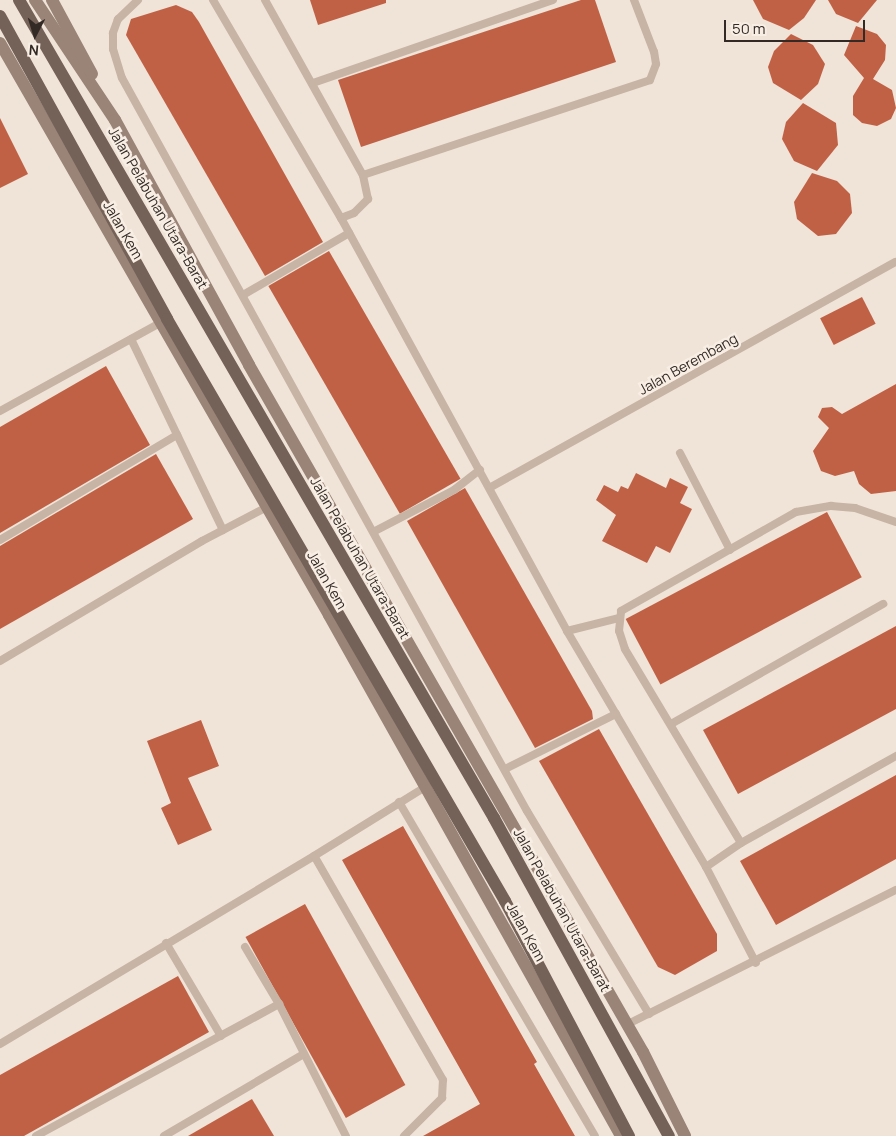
<!DOCTYPE html>
<style>
body{margin:0}
#map{position:relative;width:896px;height:1136px;overflow:hidden;background:#f0e4d8;font-family:Manrope,sans-serif}
div>[style]{position:absolute}
.building>*{inset:0;background:#c06146;transform-origin:0 0}
.lane>*{height:8px;margin:-4px;padding:0 4px;transform-origin:4px;border-radius:4px;background:#c7b4a5}
.secondary>*{height:12px;margin:-6px;padding:0 6px;transform-origin:6px;border-radius:6px;background:#9a8377}
.primary>*{height:12px;margin:-6px;padding:0 6px;transform-origin:6px;border-radius:6px;background:#746158}
span{translate:-50% -50%;white-space:nowrap;text-align:center;line-height:1.15;-webkit-text-stroke:5px #f8eee4;paint-order:stroke}
.street-label{font-size:14px;color:#332a26}
.north{position:absolute;left:10px;top:10px;width:50px;height:50px;-webkit-text-stroke:4px #f8eee4;paint-order:stroke;rotate:185deg;font-size:14px;font-weight:700;line-height:20px;text-align:center;color:#332a26}
.north::after{content:'';display:block;margin:auto;width:18px;height:22px;background:#332a26;clip-path:polygon(50% 0,100% 100%,50% 72%,0 100%)}
.scale{position:absolute;left:724px;top:20px;width:141px;height:22px;box-sizing:border-box;border:2px solid #332a26;border-top:0;padding-left:6px;font-size:15px;line-height:18px;white-space:nowrap;color:#332a26;-webkit-text-stroke:4px #f8eee4;paint-order:stroke}
</style>
<div id="map">
<div class="building">
<div style="clip-path:polygon(310px 0,386px 0,386px 3px,318px 25px)"></div>
<div style="clip-path:polygon(581px 0,595px 0,616px 62px,361px 147px,338px 80px)"></div>
<div style="clip-path:polygon(753px 0,816px 0,804px 18px,789px 30px,763px 19px)"></div>
<div style="clip-path:polygon(828px 0,877px 0,858px 23px,836px 14px)"></div>
<div style="clip-path:polygon(176px 5px,192px 12px,199px 22px,323px 242px,265px 276px,126px 35px,131px 19px)"></div>
<div style="clip-path:polygon(856px 26px,877px 34px,886px 45px,885px 60px,873px 79px,892px 90px,896px 108px,891px 119px,877px 126px,862px 123px,853px 115px,853px 96px,864px 78px,844px 55px)"></div>
<div style="clip-path:polygon(791px 34px,813px 45px,825px 64px,818px 84px,801px 100px,773px 83px,768px 67px,774px 51px)"></div>
<div style="clip-path:polygon(803px 103px,836px 123px,838px 145px,817px 171px,794px 161px,782px 139px,786px 122px)"></div>
<div style="clip-path:polygon(0 118px,28px 174px,0 188px)"></div>
<div style="clip-path:polygon(812px 173px,837px 181px,850px 194px,852px 213px,836px 234px,818px 236px,797px 219px,794px 202px)"></div>
<div style="left:329px;top:251px;width:263px;height:70px;rotate:60deg"></div>
<div style="left:862px;top:297px;width:30px;height:47px;rotate:63deg"></div>
<div style="clip-path:polygon(106px 366px,150px 445px,0 533px,0 427px)"></div>
<div style="clip-path:polygon(896px 384px,896px 491px,871px 494px,859px 484px,854px 471px,835px 476px,821px 471px,813px 451px,829px 428px,818px 417px,822px 408px,832px 407px,842px 414px)"></div>
<div style="clip-path:polygon(156px 454px,193px 519px,0 629px,0 546px)"></div>
<div style="clip-path:polygon(636px 473px,666px 488px,670px 478px,688px 487px,680px 503px,692px 509px,670px 553px,656px 546px,647px 563px,602px 541px,616px 515px,596px 500px,604px 485px,618px 492px,621px 486px,628px 489px)"></div>
<div style="clip-path:polygon(465px 488px,592px 711px,593px 719px,535px 748px,407px 521px)"></div>
<div style="left:827px;top:512px;width:74px;height:228px;rotate:62deg"></div>
<div style="clip-path:polygon(896px 626px,896px 709px,738px 794px,703px 730px)"></div>
<div style="clip-path:polygon(201px 720px,219px 766px,188px 778px,212px 830px,178px 845px,161px 808px,171px 803px,147px 741px)"></div>
<div style="clip-path:polygon(599px 729px,717px 934px,717px 951px,675px 975px,658px 967px,539px 761px)"></div>
<div style="clip-path:polygon(896px 775px,896px 859px,776px 925px,740px 861px)"></div>
<div style="clip-path:polygon(403px 826px,537px 1062px,534px 1064px,575px 1136px,423px 1136px,480px 1104px,342px 860px)"></div>
<div style="left:305px;top:904px;width:207px;height:68px;rotate:61deg"></div>
<div style="clip-path:polygon(178px 976px,209px 1032px,24px 1136px,0 1136px,0 1075px)"></div>
<div style="clip-path:polygon(252px 1099px,274px 1136px,188px 1136px)"></div>
</div>
<div class="lane">
<div style="left:138px;top:0;width:28px;rotate:136deg"></div>
<div style="left:118px;top:19px;width:15px;rotate:110deg"></div>
<div style="left:113px;top:33px;width:16px;rotate:90deg"></div>
<div style="left:113px;top:49px;width:30px;rotate:73deg"></div>
<div style="left:122px;top:78px;width:837px;rotate:61.08deg"></div>
<div style="left:527px;top:811px;width:237px;rotate:59deg"></div>
<div style="left:213px;top:0;width:253px;rotate:59.6deg"></div>
<div style="left:341px;top:218px;width:471px;rotate:61.3deg"></div>
<div style="left:567px;top:631px;width:274px;rotate:59.5deg"></div>
<div style="left:706px;top:867px;width:108px;rotate:62.5deg"></div>
<div style="left:265px;top:0;width:201px;rotate:60.8deg"></div>
<div style="left:313px;top:83px;width:254px;rotate:-19.1deg"></div>
<div style="left:341px;top:218px;width:14px;rotate:-21deg"></div>
<div style="left:354px;top:213px;width:20px;rotate:-45deg"></div>
<div style="left:368px;top:199px;width:25px;rotate:-102deg"></div>
<div style="left:363px;top:175px;width:302px;rotate:-18.3deg"></div>
<div style="left:650px;top:80px;width:17px;rotate:-69deg"></div>
<div style="left:656px;top:64px;width:12px;rotate:-99deg"></div>
<div style="left:654px;top:52px;width:56px;rotate:-111deg"></div>
<div style="left:243px;top:295px;width:123px;rotate:-30.3deg"></div>
<div style="left:131px;top:339px;width:212px;rotate:64.3deg"></div>
<div style="left:0;top:411px;width:183px;rotate:-28.8deg"></div>
<div style="left:680px;top:453px;width:109px;rotate:62.7deg"></div>
<div style="left:491px;top:487px;width:463px;rotate:-29.1deg"></div>
<div style="left:375px;top:531px;width:89px;rotate:-27.4deg"></div>
<div style="left:454px;top:490px;width:33px;rotate:-38deg"></div>
<div style="left:0;top:540px;width:206px;rotate:-30.7deg"></div>
<div style="left:567px;top:631px;width:54px;rotate:-14deg"></div>
<div style="left:0;top:661px;width:235px;rotate:-30.7deg"></div>
<div style="left:202px;top:541px;width:73px;rotate:-27.6deg"></div>
<div style="left:671px;top:724px;width:244px;rotate:-29.5deg"></div>
<div style="left:505px;top:769px;width:124px;rotate:-26.4deg"></div>
<div style="left:399px;top:802px;width:387px;rotate:59.6deg"></div>
<div style="left:741px;top:843px;width:226px;rotate:-120.9deg"></div>
<div style="left:625px;top:649px;width:19px;rotate:-108deg"></div>
<div style="left:619px;top:631px;width:20px;rotate:-84deg"></div>
<div style="left:621px;top:611px;width:201px;rotate:-29.5deg"></div>
<div style="left:796px;top:512px;width:36px;rotate:-10deg"></div>
<div style="left:831px;top:506px;width:24px;rotate:5deg"></div>
<div style="left:855px;top:508px;width:43px;rotate:18.9deg"></div>
<div style="left:706px;top:867px;width:42px;rotate:-34.4deg"></div>
<div style="left:741px;top:843px;width:178px;rotate:-29.3deg"></div>
<div style="left:166px;top:943px;width:108px;rotate:59.4deg"></div>
<div style="left:245px;top:947px;width:66px;rotate:59.2deg"></div>
<div style="left:279px;top:1004px;width:148px;rotate:63.1deg"></div>
<div style="left:626px;top:1025px;width:302px;rotate:-26.6deg"></div>
<div style="left:0;top:1044px;width:366px;rotate:-30.9deg"></div>
<div style="left:36px;top:1136px;width:277px;rotate:-28.5deg"></div>
<div style="left:164px;top:1136px;width:162px;rotate:-30.4deg"></div>
<div style="left:404px;top:1136px;width:54px;rotate:-45deg"></div>
<div style="left:442px;top:1098px;width:18px;rotate:-87deg"></div>
<div style="left:443px;top:1080px;width:258px;rotate:-119.9deg"></div>
<div style="left:314px;top:856px;width:133px;rotate:-31.8deg"></div>
</div>
<div class="secondary">
<div style="left:35px;top:0;width:144px;rotate:56.3deg"></div>
<div style="left:115px;top:120px;width:279px;rotate:61.3deg"></div>
<div style="left:249px;top:365px;width:792px;rotate:60.17deg"></div>
<div style="left:643px;top:1052px;width:94px;rotate:63.4deg"></div>
<div style="left:52px;top:0;width:84px;rotate:61.6deg"></div>
<div style="left:0;top:43px;width:660px;rotate:60.09deg"></div>
<div style="left:329px;top:615px;width:597px;rotate:60.73deg"></div>
</div>
<div class="primary">
<div style="left:19px;top:0;width:946px;rotate:59.86deg"></div>
<div style="left:494px;top:818px;width:363px;rotate:61.2deg"></div>
<div style="left:0;top:16px;width:346px;rotate:61.1deg"></div>
<div style="left:167px;top:319px;width:673px;rotate:59.85deg"></div>
<div style="left:505px;top:901px;width:266px;rotate:62.2deg"></div>
</div>
<div class="street-label">
<span style="left:158px;top:208px;rotate:60deg">Jalan Pelabuhan Utara-Barat</span>
<span style="left:123px;top:230px;rotate:60deg">Jalan Kem</span>
<span style="left:688px;top:364px;rotate:-29deg">Jalan Berembang</span>
<span style="left:360px;top:558px;rotate:60deg">Jalan Pelabuhan Utara-Barat</span>
<span style="left:327px;top:580px;rotate:60deg">Jalan Kem</span>
<span style="left:562px;top:910px;rotate:61deg">Jalan Pelabuhan Utara-Barat</span>
<span style="left:526px;top:932px;rotate:61deg">Jalan Kem</span>
</div>
<div class="north">N</div>
<div class="scale">50 m</div>
</div>
